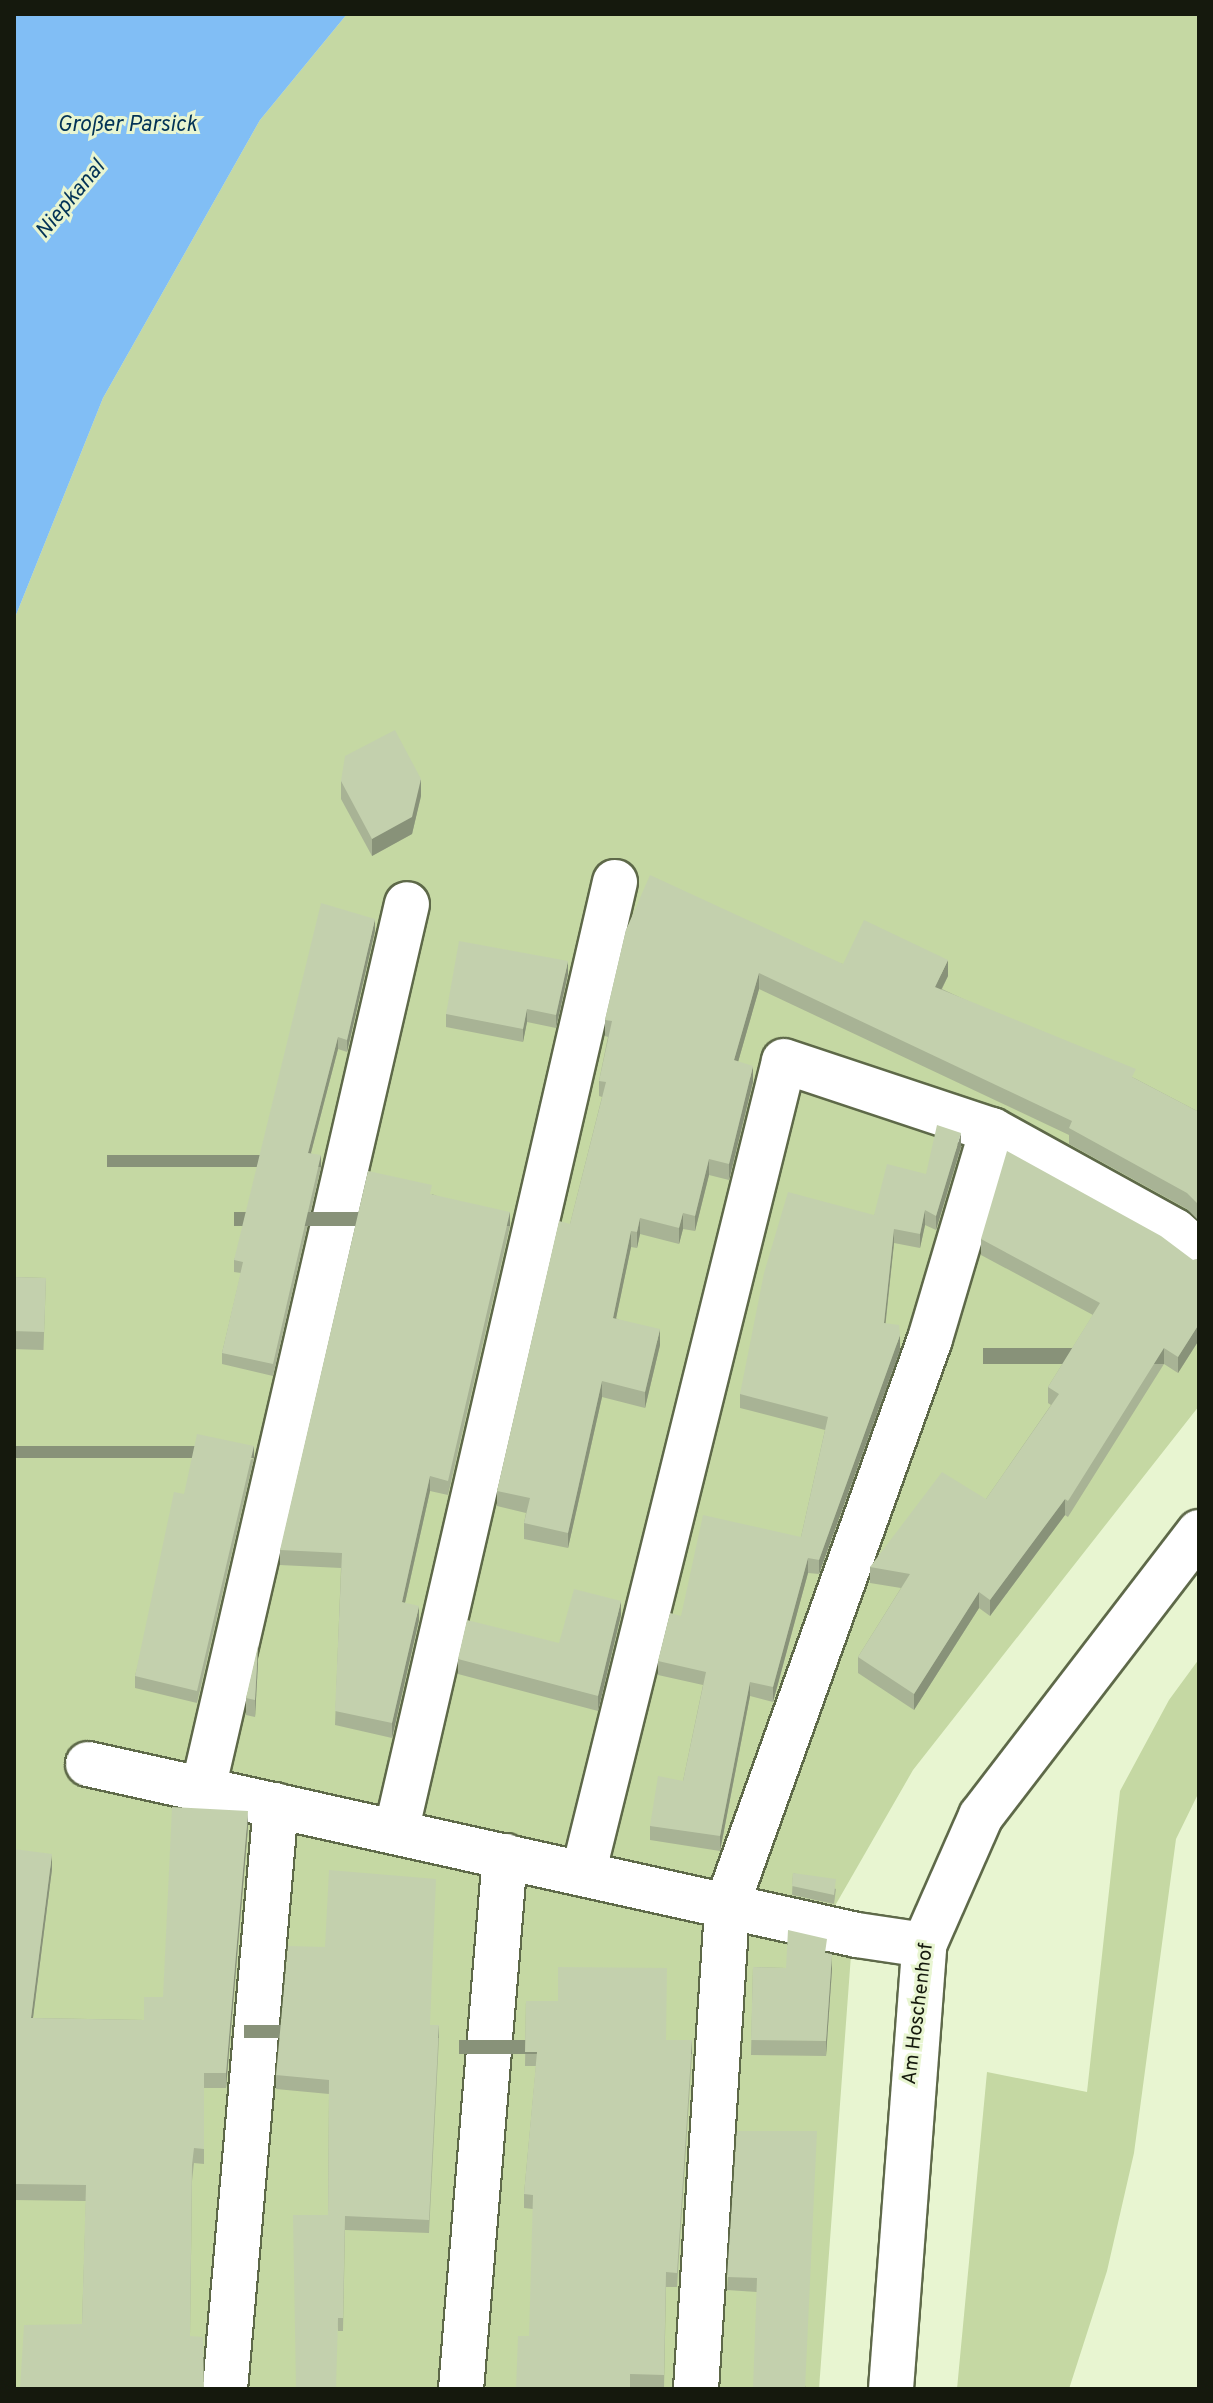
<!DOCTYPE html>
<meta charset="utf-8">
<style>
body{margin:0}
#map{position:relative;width:1213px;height:2403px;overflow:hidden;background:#e8f5d1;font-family:Overpass,sans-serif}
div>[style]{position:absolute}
.green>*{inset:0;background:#c5d8a3}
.water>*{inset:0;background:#81bef5}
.roads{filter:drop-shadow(2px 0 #5e6949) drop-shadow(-2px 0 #5e6949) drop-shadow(0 2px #5e6949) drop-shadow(0 -2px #5e6949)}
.minor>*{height:44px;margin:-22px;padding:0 22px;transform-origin:22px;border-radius:22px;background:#fff}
.wall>*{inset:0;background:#a8b395;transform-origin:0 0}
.shaded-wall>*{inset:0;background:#889279;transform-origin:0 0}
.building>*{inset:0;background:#c3d0ad;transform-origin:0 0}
span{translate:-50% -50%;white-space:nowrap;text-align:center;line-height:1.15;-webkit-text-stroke:6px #e8f5d1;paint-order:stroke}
.street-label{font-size:20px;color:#15190d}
.water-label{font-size:22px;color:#033356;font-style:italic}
.frame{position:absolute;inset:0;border:16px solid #15190d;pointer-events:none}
</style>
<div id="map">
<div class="green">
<div style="clip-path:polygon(347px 14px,1199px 14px,1199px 1406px,913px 1770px,832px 1911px,851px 1955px,819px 2389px,14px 2389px,14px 620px,103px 398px,260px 120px)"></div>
<div style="clip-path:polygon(1199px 1659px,1199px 1792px,1176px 1839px,1134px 2153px,1107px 2271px,1069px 2389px,957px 2389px,987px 2072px,1087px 2092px,1120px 1791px,1169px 1700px)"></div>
</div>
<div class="water">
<div style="clip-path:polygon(14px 14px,347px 14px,260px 120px,103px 398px,14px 620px)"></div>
</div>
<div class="roads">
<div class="minor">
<div style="left:88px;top:1764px;width:788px;rotate:12.54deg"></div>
<div style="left:857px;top:1935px;width:68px;rotate:8.5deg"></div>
<div style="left:203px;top:1789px;width:908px;rotate:-77.02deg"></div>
<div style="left:396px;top:1832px;width:975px;rotate:-77.02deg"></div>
<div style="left:583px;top:1874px;width:837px;rotate:-76.11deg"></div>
<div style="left:784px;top:1061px;width:219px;rotate:18.4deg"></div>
<div style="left:992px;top:1130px;width:209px;rotate:28.9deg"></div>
<div style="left:1175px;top:1231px;width:32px;rotate:41deg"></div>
<div style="left:225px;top:2389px;width:586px;rotate:-85.01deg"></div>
<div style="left:461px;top:2389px;width:535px;rotate:-85.28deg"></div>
<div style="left:696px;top:2389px;width:485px;rotate:-86.3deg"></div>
<div style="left:727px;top:1905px;width:601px;rotate:-70.27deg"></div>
<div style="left:930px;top:1339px;width:218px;rotate:-73.5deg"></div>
<div style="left:891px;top:2389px;width:445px;rotate:-85.7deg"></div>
<div style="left:924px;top:1945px;width:141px;rotate:-66.2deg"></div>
<div style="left:981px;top:1816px;width:358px;rotate:-52.5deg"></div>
</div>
</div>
<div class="wall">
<div style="clip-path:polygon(341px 781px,421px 796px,412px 834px,372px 856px,341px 799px)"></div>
<div style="clip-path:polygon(626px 930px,843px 964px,948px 976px,942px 989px,1136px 1079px,1199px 1112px,1199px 1221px,1187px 1209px,1069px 1144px,1069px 1135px,759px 989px,738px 1062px,753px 1082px,729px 1180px,709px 1175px,695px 1231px,683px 1229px,679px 1244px,640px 1234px,637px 1248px,631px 1247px,616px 1318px,660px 1345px,645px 1408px,602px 1397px,568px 1548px,524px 1539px,524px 1523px,526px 1513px,497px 1506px,497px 1491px,570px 1224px,602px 1097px,599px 1096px,599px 1081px,608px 1037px,605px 1036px,605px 1020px)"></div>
<div style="clip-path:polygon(375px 931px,347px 1052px,338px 1049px,311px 1153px,321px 1167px,273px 1376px,222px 1364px,222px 1353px,241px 1273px,234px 1272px,234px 1260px)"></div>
<div style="clip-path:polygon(568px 974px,556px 1028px,527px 1022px,523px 1042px,446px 1027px,446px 1014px)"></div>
<div style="clip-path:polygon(961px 1147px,936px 1230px,925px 1225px,920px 1248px,894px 1243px,885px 1324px,900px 1350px,819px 1574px,808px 1573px,773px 1702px,750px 1696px,720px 1851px,650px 1840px,650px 1826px,683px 1781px,703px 1685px,658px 1675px,658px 1661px,681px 1616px,801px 1537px,825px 1430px,740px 1408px,740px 1394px,874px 1215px)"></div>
<div style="clip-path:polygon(432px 1194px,510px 1226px,448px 1495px,430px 1491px,405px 1603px,419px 1620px,392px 1738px,335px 1725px,341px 1568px,280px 1565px,280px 1550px)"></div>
<div style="clip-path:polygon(981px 1239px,1193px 1260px,1199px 1259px,1199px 1340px,1178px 1373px,1164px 1364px,1068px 1517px,1065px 1515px,990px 1616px,979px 1608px,914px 1710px,858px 1673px,858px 1657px,901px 1588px,870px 1583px,870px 1567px,986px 1499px,1051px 1405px,1048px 1403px,1048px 1387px,1093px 1315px,981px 1255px)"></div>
<div style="left:14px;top:1277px;width:32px;height:72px;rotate:2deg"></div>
<div style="clip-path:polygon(254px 1458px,197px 1703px,135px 1688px,135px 1676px,184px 1494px)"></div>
<div style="clip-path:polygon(621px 1615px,598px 1711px,458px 1674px,458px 1659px,559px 1643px)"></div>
<div style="clip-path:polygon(258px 1663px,255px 1717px,246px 1715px,246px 1698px)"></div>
<div style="clip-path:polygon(248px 1827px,226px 2088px,204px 2088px,204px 2164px,194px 2163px,192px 2181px,190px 2336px,204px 2389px,82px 2324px,86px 2201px,14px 2200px,14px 1849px,52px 1869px,33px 2018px,144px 2020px,163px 1997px)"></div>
<div style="clip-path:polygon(793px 1873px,836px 1889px,834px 1904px,792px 1895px)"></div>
<div style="clip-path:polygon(827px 1953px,832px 1969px,826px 2056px,751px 2055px,753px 1967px,786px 1968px)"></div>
<div style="clip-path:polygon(526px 2001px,666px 2040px,692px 2054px,677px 2287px,666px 2287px,664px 2389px,630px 2388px,533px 2209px,524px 2208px,524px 2194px,536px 2066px,525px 2066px)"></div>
<div style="clip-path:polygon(431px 2025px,439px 2038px,429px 2233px,345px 2230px,343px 2331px,338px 2331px,328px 2215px,329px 2094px,276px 2089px,276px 2075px)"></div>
<div style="clip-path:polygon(737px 2131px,806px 2389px,757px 2292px,727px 2290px)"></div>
</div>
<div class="shaded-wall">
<div style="clip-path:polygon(421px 779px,421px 796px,412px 834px,372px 856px,372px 839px)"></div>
<div style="clip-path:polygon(375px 919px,375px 931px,347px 1052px,347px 1040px)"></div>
<div style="clip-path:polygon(948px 960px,948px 976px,935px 1002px,935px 987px)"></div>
<div style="clip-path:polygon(568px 961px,568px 974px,556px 1028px,556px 1015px)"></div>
<div style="clip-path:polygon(759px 973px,759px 989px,734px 1076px,734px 1060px)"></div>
<div style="clip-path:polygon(527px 1009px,527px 1022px,523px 1042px,523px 1029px)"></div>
<div style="clip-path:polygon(338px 1037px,338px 1049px,308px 1164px,308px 1153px)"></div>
<div style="clip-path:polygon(753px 1066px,753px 1082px,729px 1180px,729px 1164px)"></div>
<div style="clip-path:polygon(961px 1133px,961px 1147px,936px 1230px,936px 1216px)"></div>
<div style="left:321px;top:1155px;width:12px;height:214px;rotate:90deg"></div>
<div style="clip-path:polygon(709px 1159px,709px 1175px,695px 1231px,695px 1216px)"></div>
<div style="clip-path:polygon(925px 1210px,925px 1225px,920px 1248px,920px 1234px)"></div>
<div style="left:510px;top:1212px;width:14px;height:276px;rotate:90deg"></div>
<div style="clip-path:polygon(683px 1213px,683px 1229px,679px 1244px,679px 1228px)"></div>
<div style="clip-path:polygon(640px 1218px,640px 1234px,637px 1248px,637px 1232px)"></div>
<div style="clip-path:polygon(894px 1229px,894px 1243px,884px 1338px,884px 1323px)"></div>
<div style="clip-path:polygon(631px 1231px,631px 1247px,613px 1333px,613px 1318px)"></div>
<div style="clip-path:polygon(1199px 1324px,1199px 1340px,1178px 1373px,1178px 1357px)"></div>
<div style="clip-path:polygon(660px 1329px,660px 1345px,645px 1408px,645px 1392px)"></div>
<div style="clip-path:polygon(900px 1335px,900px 1350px,819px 1574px,819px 1560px)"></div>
<div style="left:1164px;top:1348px;width:16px;height:181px;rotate:90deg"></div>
<div style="clip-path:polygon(602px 1381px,602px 1397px,568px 1548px,568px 1533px)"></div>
<div style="left:254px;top:1446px;width:12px;height:252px;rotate:90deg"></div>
<div style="clip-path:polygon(430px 1476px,430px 1491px,402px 1616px,402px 1602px)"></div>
<div style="clip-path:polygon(1065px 1499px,1065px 1515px,990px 1616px,990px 1600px)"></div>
<div style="clip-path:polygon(808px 1558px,808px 1573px,773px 1702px,773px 1687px)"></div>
<div style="clip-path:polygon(979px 1592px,979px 1608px,914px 1710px,914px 1694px)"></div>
<div style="clip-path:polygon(621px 1601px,621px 1615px,598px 1711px,598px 1696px)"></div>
<div style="clip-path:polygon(419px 1606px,419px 1620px,392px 1738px,392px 1723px)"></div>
<div style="clip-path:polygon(258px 1646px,258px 1663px,255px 1717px,255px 1700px)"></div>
<div style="clip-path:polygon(750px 1682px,750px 1696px,720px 1851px,720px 1836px)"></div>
<div style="clip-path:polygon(248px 1811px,248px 1827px,226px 2088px,226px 2073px)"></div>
<div style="clip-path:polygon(52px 1854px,52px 1869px,31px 2033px,31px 2018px)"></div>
<div style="clip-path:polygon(832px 1954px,832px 1969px,826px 2056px,826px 2041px)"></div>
<div style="left:439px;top:2025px;width:13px;height:195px;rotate:90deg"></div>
<div style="left:692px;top:2040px;width:14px;height:233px;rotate:90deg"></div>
</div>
<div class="building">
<div style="clip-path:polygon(395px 730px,421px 779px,412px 817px,372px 839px,341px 781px,345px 756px)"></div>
<div style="clip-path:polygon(650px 875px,843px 964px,864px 920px,948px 960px,935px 987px,1136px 1069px,1132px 1077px,1199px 1112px,1199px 1205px,1187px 1193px,1069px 1128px,1072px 1121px,759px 973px,734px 1060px,753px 1066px,729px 1164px,709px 1159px,695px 1216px,683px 1213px,679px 1228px,640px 1218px,637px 1232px,631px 1231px,613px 1318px,660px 1329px,645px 1392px,602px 1381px,568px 1533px,524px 1523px,530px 1498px,497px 1491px,559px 1221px,570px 1224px,606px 1082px,599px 1081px,612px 1021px,605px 1020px,626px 930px)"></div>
<div style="clip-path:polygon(321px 903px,375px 919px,347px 1040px,338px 1037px,308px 1153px,321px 1155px,273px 1364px,222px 1353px,243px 1262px,234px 1260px)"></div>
<div style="clip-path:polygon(459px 941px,568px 961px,556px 1015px,527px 1009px,523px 1029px,446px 1014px)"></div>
<div style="clip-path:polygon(937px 1125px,961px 1133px,936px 1216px,925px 1210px,920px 1234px,894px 1229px,884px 1323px,899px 1325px,900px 1335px,819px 1560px,808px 1558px,773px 1687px,750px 1682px,720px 1836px,650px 1826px,658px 1776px,683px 1781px,706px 1672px,658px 1661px,670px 1613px,681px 1616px,703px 1515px,801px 1537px,828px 1417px,740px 1394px,764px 1273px,788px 1192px,874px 1215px,887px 1164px,926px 1174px)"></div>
<div style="clip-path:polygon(1007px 1151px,1161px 1236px,1193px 1260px,1199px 1259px,1199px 1324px,1178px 1357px,1164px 1348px,1068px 1501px,1065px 1499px,990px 1600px,979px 1592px,914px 1694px,858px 1657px,910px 1574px,870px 1567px,942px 1472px,986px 1499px,1059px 1394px,1048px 1387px,1100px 1303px,981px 1239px)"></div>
<div style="clip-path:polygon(368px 1171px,432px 1185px,430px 1194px,510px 1212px,448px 1481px,430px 1476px,402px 1602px,419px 1606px,392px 1723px,335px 1711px,342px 1553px,280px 1550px)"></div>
<div style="left:14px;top:1277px;width:32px;height:54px;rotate:2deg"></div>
<div style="clip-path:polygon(197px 1434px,254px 1446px,197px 1691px,135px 1676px,174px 1492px,184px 1494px)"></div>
<div style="clip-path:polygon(574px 1589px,621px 1601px,598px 1696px,458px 1659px,467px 1620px,559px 1643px)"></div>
<div style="clip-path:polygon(258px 1646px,255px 1700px,246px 1698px)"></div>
<div style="clip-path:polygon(172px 1807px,248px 1811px,226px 2073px,204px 2073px,204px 2149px,194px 2148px,192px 2165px,190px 2336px,203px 2337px,204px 2389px,20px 2389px,24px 2325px,82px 2324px,86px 2185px,14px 2184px,14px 1849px,52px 1854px,31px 2018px,144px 2020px,144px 1997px,163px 1997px)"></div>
<div style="clip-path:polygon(329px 1870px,436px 1879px,430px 2025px,439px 2025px,429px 2220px,345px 2216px,343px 2318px,338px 2318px,336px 2389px,296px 2389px,293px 2215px,328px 2215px,329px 2080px,276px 2075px,288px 1946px,325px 1947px)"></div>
<div style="clip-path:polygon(793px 1873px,836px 1879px,834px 1895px,792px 1886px)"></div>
<div style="clip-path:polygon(788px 1930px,827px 1939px,825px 1953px,832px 1954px,826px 2041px,751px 2040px,753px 1967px,786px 1968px)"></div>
<div style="clip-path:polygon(558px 1967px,667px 1968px,666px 2040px,692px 2040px,677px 2273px,666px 2272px,664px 2375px,630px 2374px,630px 2389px,516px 2389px,518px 2336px,529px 2336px,533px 2195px,524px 2194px,537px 2052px,525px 2052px,526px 2001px,558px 2001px)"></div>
<div style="clip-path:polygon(737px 2131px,817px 2131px,805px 2389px,753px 2389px,757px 2278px,727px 2277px)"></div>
</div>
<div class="street-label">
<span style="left:919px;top:2014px;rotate:-83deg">Am Hoschenhof</span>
</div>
<div class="water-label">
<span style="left:127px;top:126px">Großer Parsick</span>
<span style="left:71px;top:200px;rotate:-50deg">Niepkanal</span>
</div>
<div class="frame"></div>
</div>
